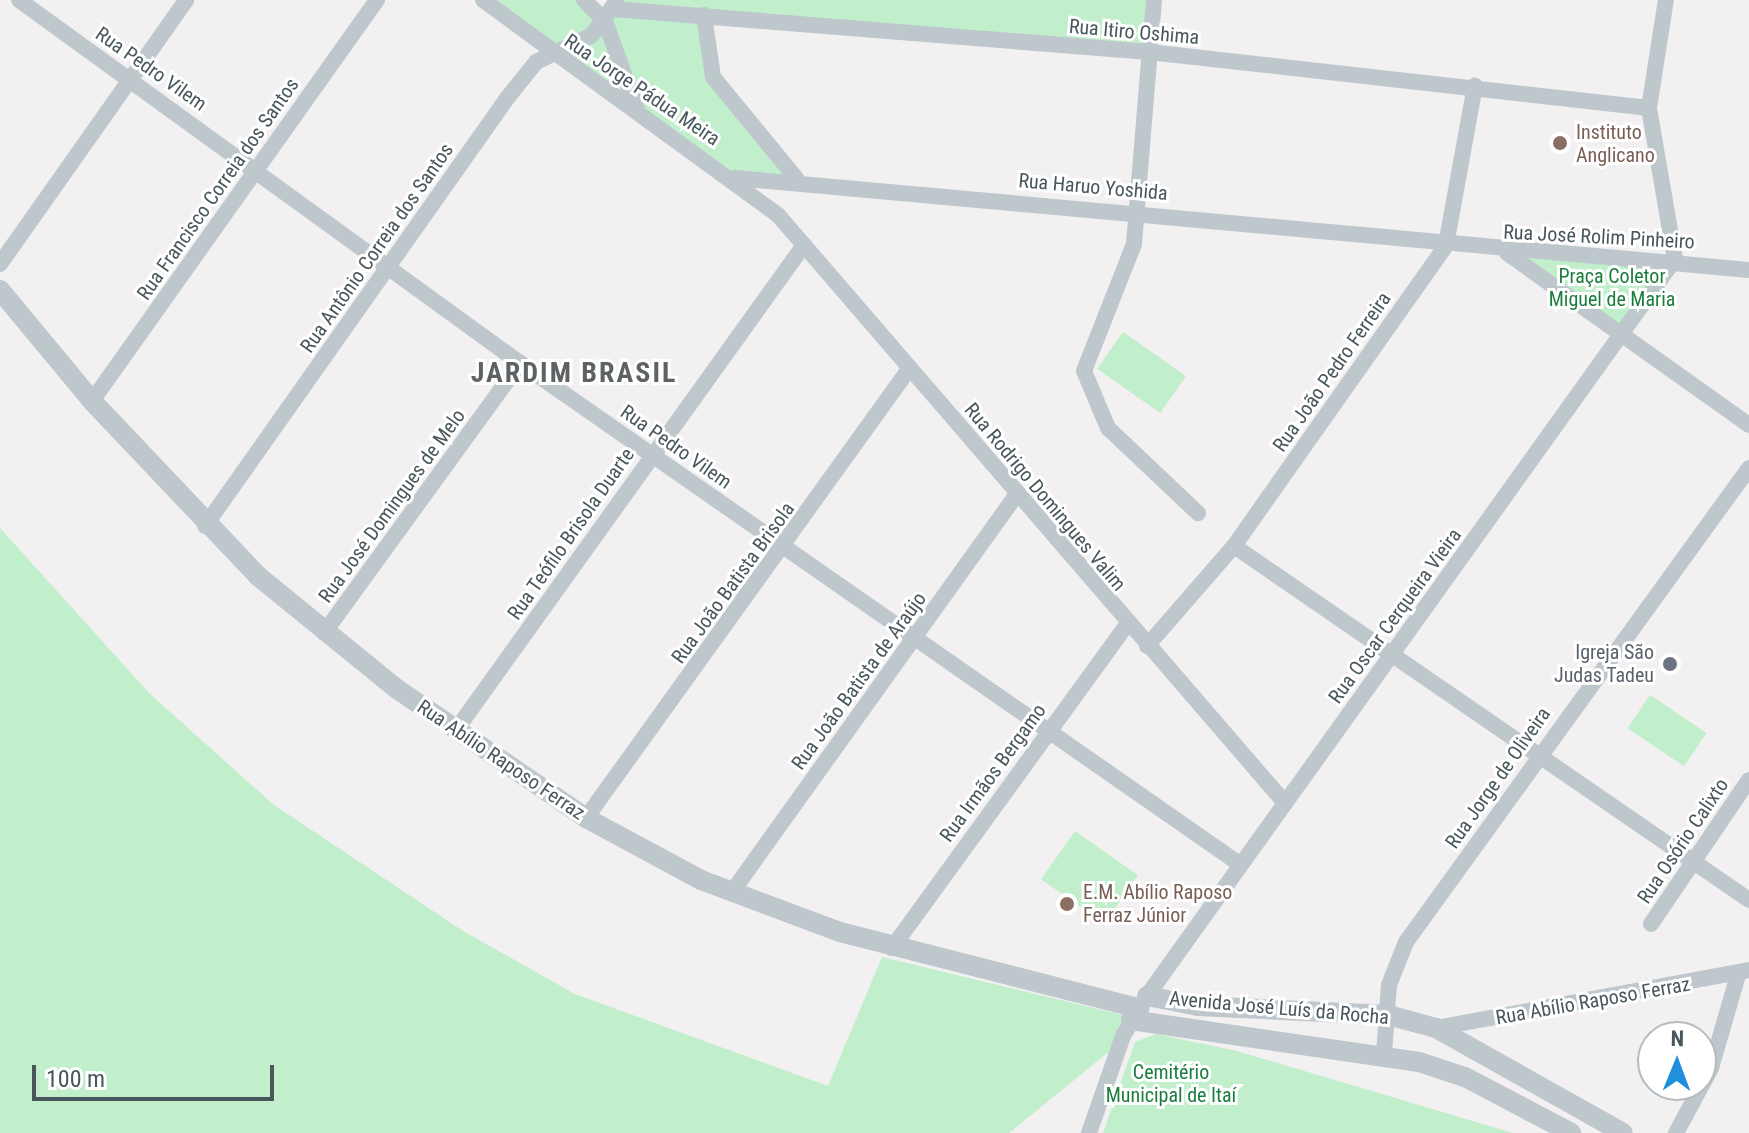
<!DOCTYPE html>
<meta charset="utf-8">
<style>
body{margin:0}
#map{position:relative;width:1749px;height:1133px;overflow:hidden;background:#f3f0f1;font-family:"Roboto Condensed",sans-serif}
div>[style]{position:absolute}
.green>*{inset:0;background:#c1eecb;transform-origin:0 0}
.minor>*{height:16px;margin:-8px;padding:0 8px;transform-origin:8px;border-radius:8px;background:#bdc7cc}
.tertiary>*{height:20px;margin:-10px;padding:0 10px;transform-origin:10px;border-radius:10px;background:#bdc7cc}
.dots>*{width:22px;height:22px;translate:-50% -50%;box-sizing:border-box;border:4px solid #fff;border-radius:50%}
span{translate:-50% -50%;white-space:nowrap;text-align:center;line-height:1.15;-webkit-text-stroke:6px #fff;paint-order:stroke}
.street-label{font-size:20px;color:#49575d}
.education-label{font-size:20px;color:#785e54}
.left{translate:0 -50%;text-align:left}
.park-label{font-size:20px;color:#1b7d3c}
.worship-label{font-size:20px;color:#5b616d}
.right{translate:-100% -50%;text-align:right}
.district-label{font-size:28px;color:#5d6265;font-weight:700;letter-spacing:2px}
.north{position:absolute;left:1637px;top:1021px;width:80px;height:80px;box-sizing:border-box;background:#fff;border:2px solid #b6bcbe;border-radius:50%;rotate:1deg;font-size:22px;font-weight:700;line-height:32px;text-align:center;color:#49575d}
.north::after{content:'';display:block;margin:auto;width:28px;height:36px;background:#2190dc;clip-path:polygon(50% 0,100% 100%,50% 72%,0 100%)}
.scale{position:absolute;left:32px;top:1065px;width:242px;height:36px;box-sizing:border-box;border:4px solid #49575d;border-top:0;padding-left:10px;font-size:24px;line-height:28px;white-space:nowrap;color:#49575d;-webkit-text-stroke:6px #fff;paint-order:stroke}
</style>
<div id="map">
<div class="green">
<div style="clip-path:polygon(487px 0,581px 0,602px 21px,550px 48px)"></div>
<div style="clip-path:polygon(616px 0,1149px 0,1143px 52px,613px 9px)"></div>
<div style="clip-path:polygon(614px 11px,704px 18px,705px 55px,791px 176px,735px 178px,644px 113px,607px 20px)"></div>
<div style="clip-path:polygon(604px 25px,633px 104px,555px 53px)"></div>
<div style="clip-path:polygon(1516px 252px,1675px 259px,1620px 334px)"></div>
<div style="left:1123px;top:332px;width:77px;height:45px;rotate:35deg"></div>
<div style="clip-path:polygon(0 528px,150px 694px,274px 805px,463px 931px,575px 994px,828px 1086px,882px 957px,1127px 1016px,1111px 1050px,1009px 1133px,0 1133px)"></div>
<div style="left:1650px;top:695px;width:68px;height:40px;rotate:34deg"></div>
<div style="left:1075px;top:831px;width:77px;height:59px;rotate:35deg"></div>
<div style="clip-path:polygon(1156px 1034px,1237px 1051px,1513px 1133px,1103px 1133px,1135px 1042px)"></div>
</div>
<div class="minor">
<div style="left:19px;top:0;width:619px;rotate:35.93deg"></div>
<div style="left:520px;top:363px;width:875px;rotate:34.85deg"></div>
<div style="left:483px;top:0;width:365px;rotate:36.1deg"></div>
<div style="left:778px;top:215px;width:776px;rotate:49.23deg"></div>
<div style="left:584px;top:0;width:30px;rotate:45deg"></div>
<div style="left:605px;top:21px;width:95px;rotate:70.2deg"></div>
<div style="left:1154px;top:0;width:245px;rotate:94.7deg"></div>
<div style="left:1134px;top:244px;width:136px;rotate:111.5deg"></div>
<div style="left:1084px;top:371px;width:62px;rotate:67.2deg"></div>
<div style="left:1108px;top:428px;width:124px;rotate:43.4deg"></div>
<div style="left:613px;top:9px;width:538px;rotate:4.59deg"></div>
<div style="left:1149px;top:52px;width:503px;rotate:6.39deg"></div>
<div style="left:704px;top:15px;width:63px;rotate:81.7deg"></div>
<div style="left:713px;top:77px;width:131px;rotate:50.6deg"></div>
<div style="left:735px;top:178px;width:1018px;rotate:5.18deg"></div>
<div style="left:1507px;top:253px;width:297px;rotate:35.4deg"></div>
<div style="left:0;top:264px;width:323px;rotate:-54.8deg"></div>
<div style="left:92px;top:401px;width:492px;rotate:-54.6deg"></div>
<div style="left:205px;top:526px;width:525px;rotate:-54.77deg"></div>
<div style="left:508px;top:97px;width:45px;rotate:-51.3deg"></div>
<div style="left:536px;top:62px;width:62px;rotate:-25.7deg"></div>
<div style="left:592px;top:35px;width:41px;rotate:-54deg"></div>
<div style="left:1234px;top:546px;width:625px;rotate:34.5deg"></div>
<div style="left:324px;top:633px;width:334px;rotate:-54deg"></div>
<div style="left:1147px;top:646px;width:133px;rotate:-49deg"></div>
<div style="left:1234px;top:546px;width:368px;rotate:-54.8deg"></div>
<div style="left:1446px;top:245px;width:162px;rotate:-79.7deg"></div>
<div style="left:456px;top:730px;width:597px;rotate:-54.34deg"></div>
<div style="left:586px;top:818px;width:553px;rotate:-54.27deg"></div>
<div style="left:732px;top:892px;width:491px;rotate:-54.4deg"></div>
<div style="left:1651px;top:924px;width:174px;rotate:-55.8deg"></div>
<div style="left:892px;top:948px;width:400px;rotate:-54deg"></div>
<div style="left:1436px;top:1028px;width:318px;rotate:-10.5deg"></div>
<div style="left:1384px;top:1054px;width:69px;rotate:-85.9deg"></div>
<div style="left:1389px;top:985px;width:46px;rotate:-68.4deg"></div>
<div style="left:1406px;top:942px;width:585px;rotate:-54.11deg"></div>
<div style="left:1089px;top:1133px;width:103px;rotate:-70.7deg"></div>
<div style="left:1123px;top:1036px;width:47px;rotate:-59deg"></div>
<div style="left:1147px;top:996px;width:907px;rotate:-54.38deg"></div>
<div style="left:1675px;top:259px;width:153px;rotate:-99.8deg"></div>
<div style="left:1649px;top:108px;width:109px;rotate:-81.1deg"></div>
<div style="left:1676px;top:1133px;width:74px;rotate:-61.7deg"></div>
<div style="left:1711px;top:1068px;width:97px;rotate:-73.8deg"></div>
</div>
<div class="tertiary">
<div style="left:0;top:290px;width:144px;rotate:50.3deg"></div>
<div style="left:92px;top:401px;width:241px;rotate:46.5deg"></div>
<div style="left:258px;top:576px;width:179px;rotate:39.1deg"></div>
<div style="left:397px;top:689px;width:229px;rotate:34.3deg"></div>
<div style="left:586px;top:818px;width:131px;rotate:28.3deg"></div>
<div style="left:701px;top:880px;width:148px;rotate:20.5deg"></div>
<div style="left:840px;top:932px;width:309px;rotate:14.3deg"></div>
<div style="left:1147px;top:996px;width:52px;rotate:11.1deg"></div>
<div style="left:1198px;top:1006px;width:190px;rotate:2.7deg"></div>
<div style="left:1388px;top:1015px;width:50px;rotate:15.2deg"></div>
<div style="left:1436px;top:1028px;width:214px;rotate:29.3deg"></div>
<div style="left:1131px;top:1020px;width:291px;rotate:8.3deg"></div>
<div style="left:1419px;top:1062px;width:48px;rotate:18.1deg"></div>
<div style="left:1465px;top:1077px;width:120px;rotate:27.8deg"></div>
</div>
<div class="dots">
<div style="left:1560px;top:143px;background:#8d6e63"></div>
<div style="left:1670px;top:664px;background:#6b7280"></div>
<div style="left:1067px;top:904px;background:#8d6e63"></div>
</div>
<div class="street-label">
<span style="left:1134px;top:32px;rotate:5deg">Rua Itiro Oshima</span>
<span style="left:151px;top:69px;rotate:35deg">Rua Pedro Vilem</span>
<span style="left:642px;top:90px;rotate:34deg">Rua Jorge Pádua Meira</span>
<span style="left:1093px;top:187px;rotate:5deg">Rua Haruo Yoshida</span>
<span style="left:218px;top:189px;rotate:-55deg">Rua Francisco Correia dos Santos</span>
<span style="left:1599px;top:237px;rotate:3deg">Rua José Rolim Pinheiro</span>
<span style="left:377px;top:248px;rotate:-55deg">Rua Antônio Correia dos Santos</span>
<span style="left:1332px;top:372px;rotate:-55deg">Rua João Pedro Ferreira</span>
<span style="left:676px;top:447px;rotate:35deg">Rua Pedro Vilem</span>
<span style="left:1045px;top:497px;rotate:50deg">Rua Rodrigo Domingues Valim</span>
<span style="left:392px;top:506px;rotate:-54deg">Rua José Domingues de Melo</span>
<span style="left:571px;top:534px;rotate:-55deg">Rua Teófilo Brisola Duarte</span>
<span style="left:733px;top:583px;rotate:-54deg">Rua João Batista Brisola</span>
<span style="left:1395px;top:616px;rotate:-54deg">Rua Oscar Cerqueira Vieira</span>
<span style="left:859px;top:681px;rotate:-54deg">Rua João Batista de Araújo</span>
<span style="left:501px;top:760px;rotate:34deg">Rua Abílio Raposo Ferraz</span>
<span style="left:993px;top:773px;rotate:-54deg">Rua Irmãos Bergamo</span>
<span style="left:1498px;top:778px;rotate:-55deg">Rua Jorge de Oliveira</span>
<span style="left:1683px;top:841px;rotate:-56deg">Rua Osório Calixto</span>
<span style="left:1593px;top:1001px;rotate:-10deg">Rua Abílio Raposo Ferraz</span>
<span style="left:1279px;top:1008px;rotate:5deg">Avenida José Luís da Rocha</span>
</div>
<div class="education-label">
<span class="left" style="left:1576px;top:144px">Instituto<br>Anglicano</span>
<span class="left" style="left:1083px;top:904px">E.M. Abílio Raposo<br>Ferraz Júnior</span>
</div>
<div class="park-label">
<span style="left:1612px;top:288px">Praça Coletor<br>Miguel de Maria</span>
<span style="left:1171px;top:1084px">Cemitério<br>Municipal de Itaí</span>
</div>
<div class="worship-label">
<span class="right" style="left:1654px;top:664px">Igreja São<br>Judas Tadeu</span>
</div>
<div class="district-label">
<span style="left:574px;top:373px">JARDIM BRASIL</span>
</div>
<div class="north">N</div>
<div class="scale">100 m</div>
</div>
